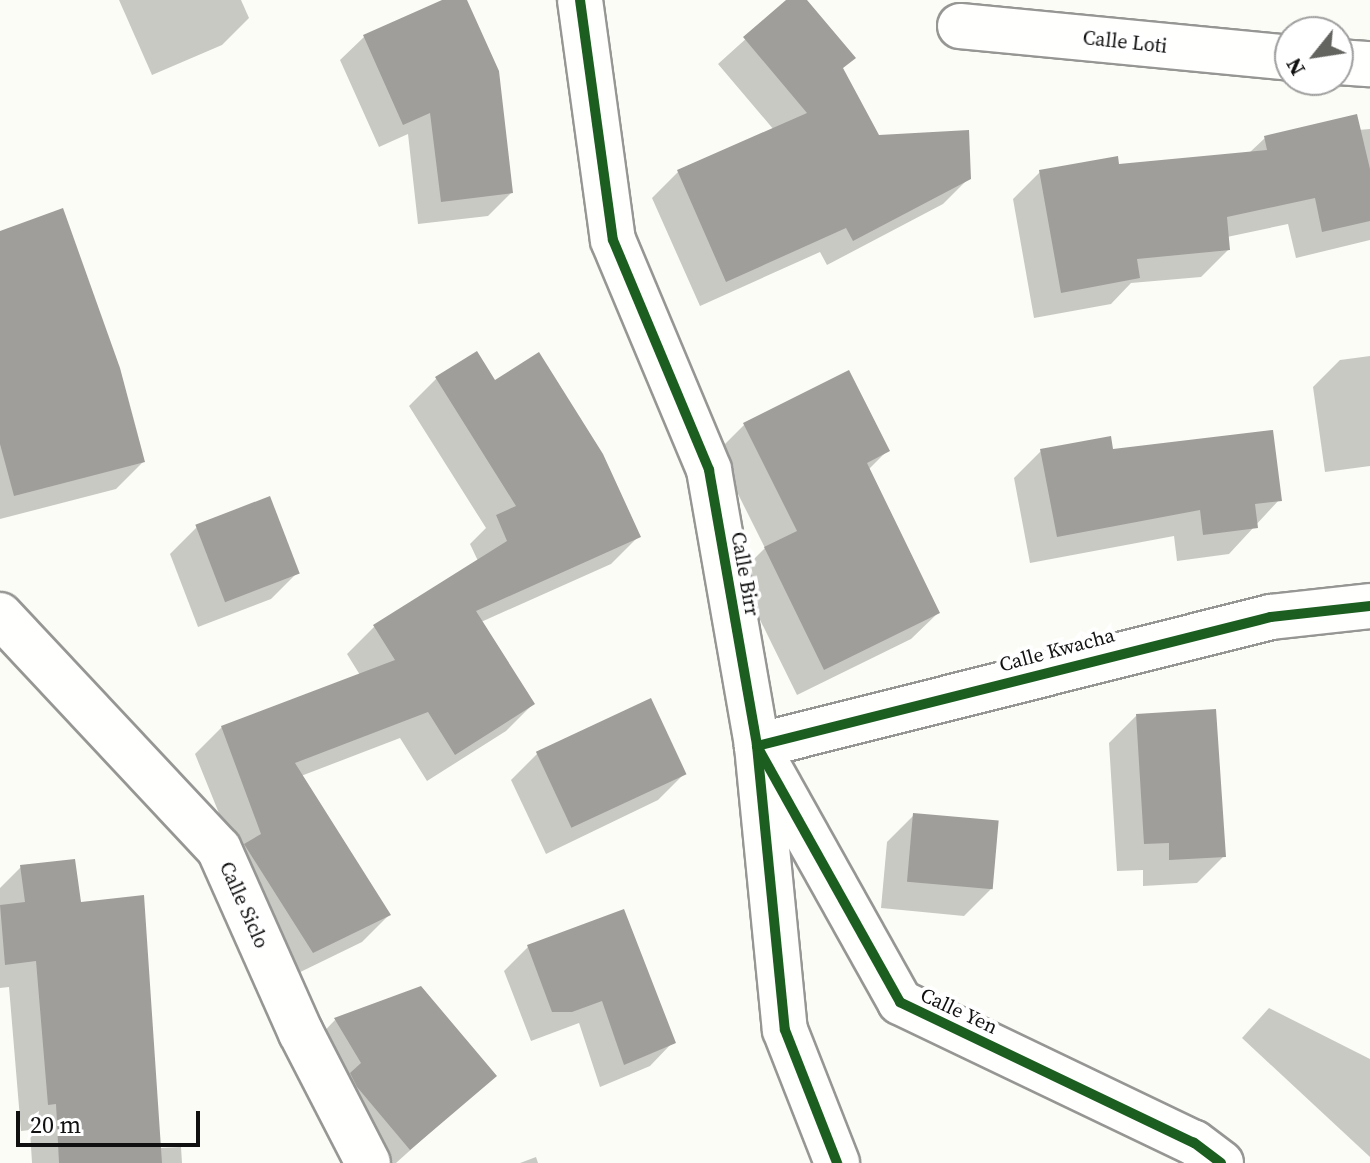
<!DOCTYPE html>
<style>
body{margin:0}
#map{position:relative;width:1370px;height:1163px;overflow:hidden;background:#fcfcf6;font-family:"Source Serif 4",serif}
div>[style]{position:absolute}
.shadow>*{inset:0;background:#0003}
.building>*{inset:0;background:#a09e9b;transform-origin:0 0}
.roads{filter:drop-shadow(2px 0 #969694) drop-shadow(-2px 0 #969694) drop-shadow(0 2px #969694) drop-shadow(0 -2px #969694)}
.street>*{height:44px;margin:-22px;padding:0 22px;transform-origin:22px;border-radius:22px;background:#fffffe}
.cycleway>*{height:10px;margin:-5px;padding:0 5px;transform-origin:5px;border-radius:5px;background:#1b5e20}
span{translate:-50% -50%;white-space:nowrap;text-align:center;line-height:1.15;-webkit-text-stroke:8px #fff;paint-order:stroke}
.street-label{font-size:20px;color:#101010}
.north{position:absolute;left:1274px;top:16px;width:80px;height:80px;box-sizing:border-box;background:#fff;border:2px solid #9f9f9f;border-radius:50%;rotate:240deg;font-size:22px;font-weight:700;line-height:32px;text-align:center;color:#101010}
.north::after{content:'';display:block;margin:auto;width:28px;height:36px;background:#636360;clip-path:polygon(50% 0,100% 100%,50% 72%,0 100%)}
.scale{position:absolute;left:16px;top:1111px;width:184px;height:36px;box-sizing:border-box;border:4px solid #101010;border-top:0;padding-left:10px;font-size:24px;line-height:28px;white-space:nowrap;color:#101010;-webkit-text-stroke:6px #fff;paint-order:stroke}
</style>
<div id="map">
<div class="shadow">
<div style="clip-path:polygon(119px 0,241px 0,249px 18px,222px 45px,152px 75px)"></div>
<div style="clip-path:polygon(447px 0,465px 0,511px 193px,488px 216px,418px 224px,408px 134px,379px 147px,340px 60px,364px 37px)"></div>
<div style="clip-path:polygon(789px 0,804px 0,878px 137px,969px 178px,943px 204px,827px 265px,820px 252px,700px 306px,652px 198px,678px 172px,774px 130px,718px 64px)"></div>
<div style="clip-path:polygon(1370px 129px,1370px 240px,1296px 258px,1288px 224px,1227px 237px,1228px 250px,1201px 277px,1131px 283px,1111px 304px,1034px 318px,1013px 199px,1040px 172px,1249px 153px,1265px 138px)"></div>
<div style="clip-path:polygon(0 233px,143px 462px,116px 489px,0 519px)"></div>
<div style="clip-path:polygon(1370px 356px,1370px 466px,1325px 472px,1313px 387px,1340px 360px)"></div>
<div style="clip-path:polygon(848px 373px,887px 451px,868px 470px,938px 613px,911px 639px,797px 695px,738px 575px,765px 548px,717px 452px,744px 425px)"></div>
<div style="clip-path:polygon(436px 379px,494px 383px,638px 537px,611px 564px,481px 622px,533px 704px,506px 731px,427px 781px,400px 738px,301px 776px,389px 915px,362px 942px,286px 979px,195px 754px,222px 727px,360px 675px,347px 654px,374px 627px,478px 561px,470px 544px,486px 528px,409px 406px)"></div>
<div style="clip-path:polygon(1041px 451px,1112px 452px,1279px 500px,1229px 554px,1177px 561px,1174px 536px,1030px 563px,1014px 478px)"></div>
<div style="clip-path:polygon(197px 527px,298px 572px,271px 599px,198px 627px,170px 554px)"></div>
<div style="clip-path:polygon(1136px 716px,1224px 856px,1197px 883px,1143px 886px,1143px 870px,1117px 871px,1109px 743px)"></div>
<div style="clip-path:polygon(538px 753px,685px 773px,658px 800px,546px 854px,511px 780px)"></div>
<div style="clip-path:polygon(914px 815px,991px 889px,964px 916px,881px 908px,887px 842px)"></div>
<div style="clip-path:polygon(21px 867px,79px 905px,142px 897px,159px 1148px,181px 1147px,182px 1163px,32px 1163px,30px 1130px,21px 1131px,9px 987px,0 988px,0 888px)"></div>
<div style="clip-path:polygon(528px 947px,673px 1042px,650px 1066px,600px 1087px,579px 1023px,531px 1041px,504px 971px)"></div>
<div style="clip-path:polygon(1269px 1008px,1370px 1059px,1370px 1157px,1242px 1038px)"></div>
<div style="clip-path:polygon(335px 1020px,494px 1075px,396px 1163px,372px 1163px,309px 1047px)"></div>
<div style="clip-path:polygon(536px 1157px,538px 1163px,520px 1163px)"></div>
</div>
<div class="building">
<div style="clip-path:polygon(442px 0,467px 0,499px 71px,513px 193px,441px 202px,430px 113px,403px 125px,363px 35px)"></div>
<div style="clip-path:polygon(786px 0,807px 0,856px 58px,843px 68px,879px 135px,969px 130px,971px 179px,853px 241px,846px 228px,726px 282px,677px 170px,807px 113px,743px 37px)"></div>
<div style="clip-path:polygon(1357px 114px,1370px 169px,1370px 221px,1322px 232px,1315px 198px,1227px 217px,1230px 250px,1137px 259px,1140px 278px,1061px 293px,1039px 170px,1118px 156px,1119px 164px,1267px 150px,1264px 136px)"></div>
<div style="clip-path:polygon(63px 208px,120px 368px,145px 462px,14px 496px,0 444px,0 231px)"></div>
<div style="clip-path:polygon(477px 351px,495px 380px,539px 352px,603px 454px,641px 537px,476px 611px,535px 704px,455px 755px,428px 712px,295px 763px,391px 915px,313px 953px,244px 844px,261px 834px,221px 726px,395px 660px,373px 625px,507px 541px,496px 515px,516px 506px,435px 377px)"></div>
<div style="clip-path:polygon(849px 370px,890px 451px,867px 463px,940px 613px,824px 670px,764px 547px,797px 531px,743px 423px)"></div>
<div style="clip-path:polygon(1273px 430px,1282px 501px,1255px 504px,1258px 528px,1203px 535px,1200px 510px,1057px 537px,1040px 449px,1111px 436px,1113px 449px)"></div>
<div style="left:270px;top:496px;width:83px;height:80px;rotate:69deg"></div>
<div style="left:651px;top:698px;width:84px;height:127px;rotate:65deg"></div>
<div style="clip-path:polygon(1216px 709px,1226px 857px,1169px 860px,1169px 843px,1144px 844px,1136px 714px)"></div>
<div style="left:913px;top:813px;width:86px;height:69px;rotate:5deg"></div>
<div style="clip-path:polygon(75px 859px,81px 902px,144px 895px,162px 1163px,59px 1163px,56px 1104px,48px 1105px,36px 961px,5px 965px,0 905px,25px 902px,20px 865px)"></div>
<div style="clip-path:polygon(624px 909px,676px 1043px,624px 1065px,602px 1001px,572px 1012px,552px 1012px,527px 945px)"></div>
<div style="clip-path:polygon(421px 986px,497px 1076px,410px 1150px,357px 1087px,350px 1073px,361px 1063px,334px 1018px)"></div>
</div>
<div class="roads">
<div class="street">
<div style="left:580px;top:0;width:242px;rotate:82.2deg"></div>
<div style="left:613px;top:240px;width:249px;rotate:67.3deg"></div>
<div style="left:709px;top:470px;width:280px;rotate:80.1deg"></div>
<div style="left:757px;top:746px;width:285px;rotate:84.4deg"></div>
<div style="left:785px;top:1030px;width:143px;rotate:68.6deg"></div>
<div style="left:960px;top:26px;width:332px;rotate:5.5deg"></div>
<div style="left:1338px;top:62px;width:32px;rotate:4deg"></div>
<div style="left:0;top:615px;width:320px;rotate:46.9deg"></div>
<div style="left:219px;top:849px;width:201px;rotate:66deg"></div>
<div style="left:301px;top:1033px;width:146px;rotate:62.7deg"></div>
<div style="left:1221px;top:1163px;width:34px;rotate:-143deg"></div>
<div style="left:1194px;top:1143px;width:326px;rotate:-154.4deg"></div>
<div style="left:900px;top:1002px;width:293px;rotate:-119.2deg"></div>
<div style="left:757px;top:746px;width:530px;rotate:-14.09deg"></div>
<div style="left:1271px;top:617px;width:100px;rotate:-6.3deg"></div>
</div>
</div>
<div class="cycleway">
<div style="left:580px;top:0;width:242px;rotate:82.2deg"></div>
<div style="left:613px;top:240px;width:249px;rotate:67.3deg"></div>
<div style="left:709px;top:470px;width:280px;rotate:80.1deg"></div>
<div style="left:757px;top:746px;width:285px;rotate:84.4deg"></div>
<div style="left:785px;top:1030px;width:143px;rotate:68.6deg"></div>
<div style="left:1221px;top:1163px;width:34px;rotate:-143deg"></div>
<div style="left:1194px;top:1143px;width:326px;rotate:-154.4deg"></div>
<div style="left:900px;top:1002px;width:293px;rotate:-119.2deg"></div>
<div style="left:757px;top:746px;width:530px;rotate:-14.09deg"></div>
<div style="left:1271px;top:617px;width:100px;rotate:-6.3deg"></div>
</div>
<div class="street-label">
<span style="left:1125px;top:42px;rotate:6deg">Calle Loti</span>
<span style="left:745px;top:574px;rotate:80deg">Calle Birr</span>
<span style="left:1057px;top:650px;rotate:-15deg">Calle Kwacha</span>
<span style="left:244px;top:905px;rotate:66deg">Calle Siclo</span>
<span style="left:959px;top:1011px;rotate:25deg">Calle Yen</span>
</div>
<div class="north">N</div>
<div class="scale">20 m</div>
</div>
